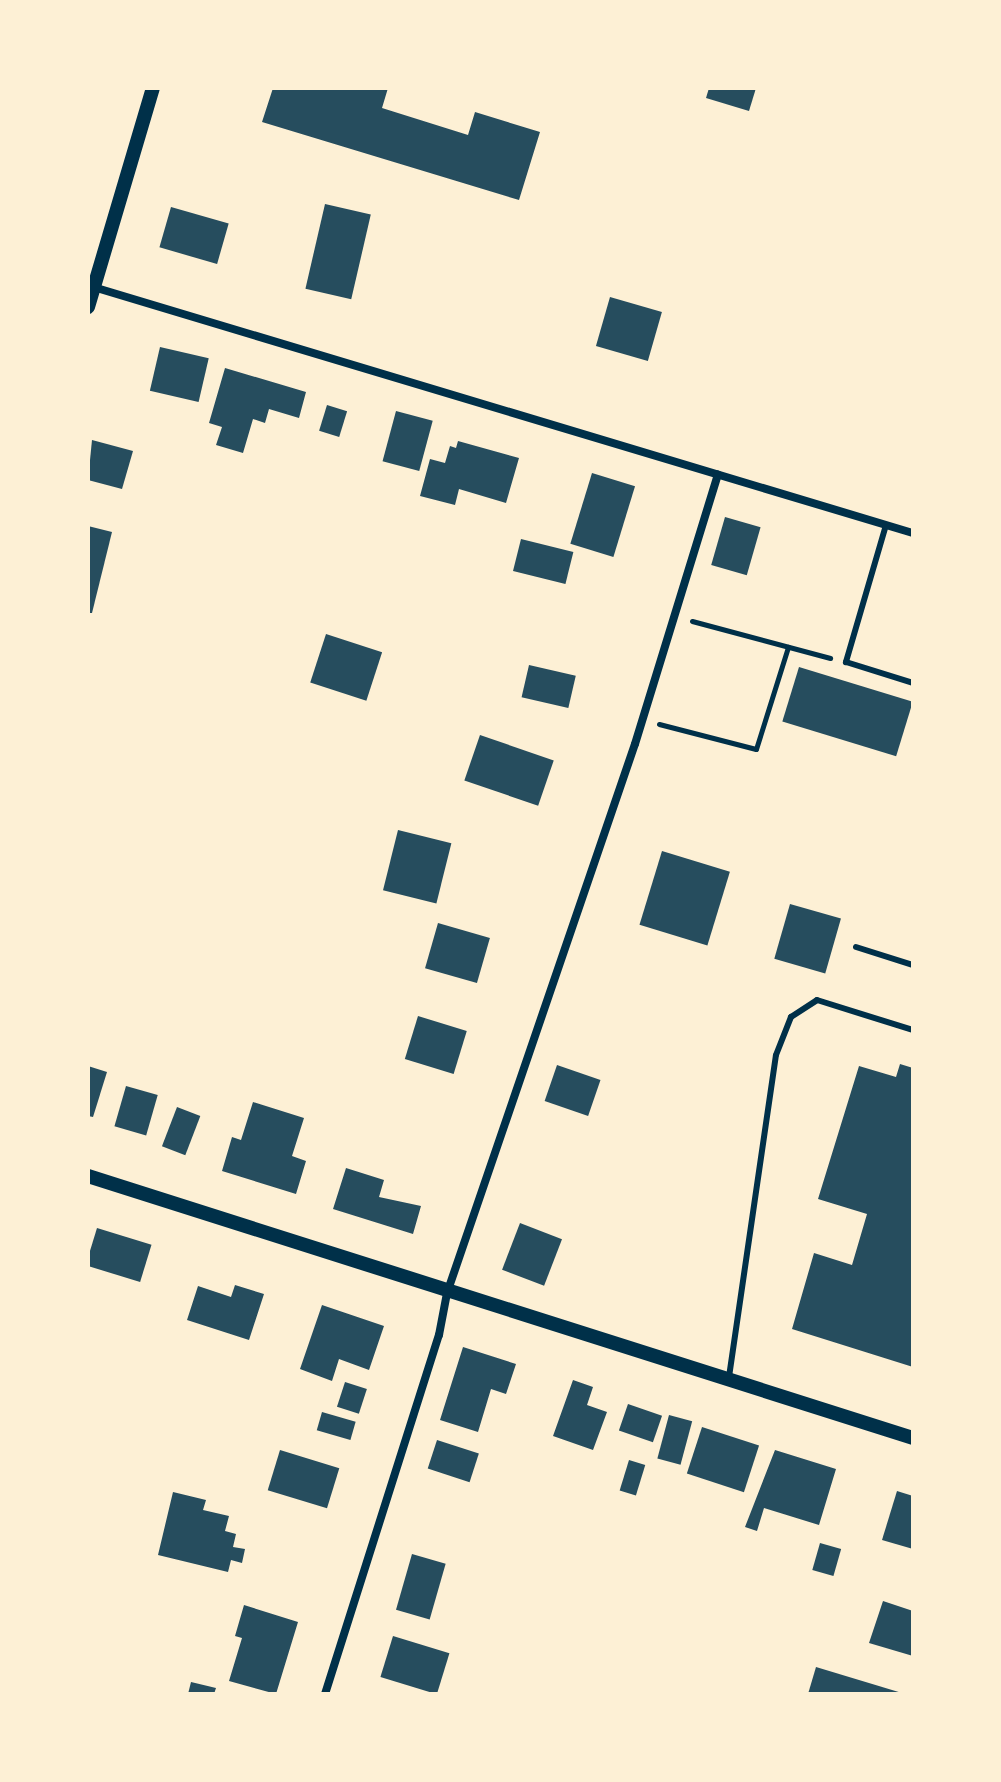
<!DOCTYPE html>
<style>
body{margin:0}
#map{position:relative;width:1001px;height:1782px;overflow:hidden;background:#fdf0d5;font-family:"Libre Baskerville",serif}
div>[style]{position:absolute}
.building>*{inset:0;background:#264d5e;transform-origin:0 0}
.path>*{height:5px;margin:-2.5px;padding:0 2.5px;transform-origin:2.5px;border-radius:2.5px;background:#003049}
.service>*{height:6px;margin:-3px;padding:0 3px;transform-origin:3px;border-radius:3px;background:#003049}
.minor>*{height:8px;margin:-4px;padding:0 4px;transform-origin:4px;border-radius:4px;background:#003049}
.tertiary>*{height:14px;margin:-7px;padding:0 7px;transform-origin:7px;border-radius:7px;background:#003049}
span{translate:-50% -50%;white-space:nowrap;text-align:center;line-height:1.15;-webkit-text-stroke:8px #fdf0d5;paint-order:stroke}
.frame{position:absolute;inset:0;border:90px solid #fdf0d5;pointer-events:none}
</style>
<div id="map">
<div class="building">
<div style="clip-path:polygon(273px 88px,388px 88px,382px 108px,468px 135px,475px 112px,540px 132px,519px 200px,262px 122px)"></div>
<div style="clip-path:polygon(709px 88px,756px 88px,749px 111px,706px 98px)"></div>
<div style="left:325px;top:204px;width:47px;height:87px;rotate:13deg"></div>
<div style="left:171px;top:207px;width:60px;height:42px;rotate:16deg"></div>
<div style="left:610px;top:297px;width:54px;height:51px;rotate:16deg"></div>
<div style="left:160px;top:347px;width:50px;height:45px;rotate:13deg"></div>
<div style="clip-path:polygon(225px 368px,306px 392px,299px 418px,269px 409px,265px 423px,253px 419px,243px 453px,216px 445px,222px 427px,209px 423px)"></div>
<div style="left:327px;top:405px;width:21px;height:27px;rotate:17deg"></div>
<div style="left:396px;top:411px;width:38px;height:52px;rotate:15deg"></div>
<div style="clip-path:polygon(92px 440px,133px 451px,122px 489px,88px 480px)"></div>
<div style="clip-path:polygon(458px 441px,519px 458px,506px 503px,459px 489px,455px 505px,420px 496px,430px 459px,445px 463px,450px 446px,456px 448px)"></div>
<div style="left:592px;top:473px;width:45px;height:74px;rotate:17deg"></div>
<div style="left:725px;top:517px;width:37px;height:50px;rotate:16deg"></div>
<div style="clip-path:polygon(88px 526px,112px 532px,92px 613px,88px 613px)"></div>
<div style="left:521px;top:539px;width:54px;height:33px;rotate:14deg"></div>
<div style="left:326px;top:634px;width:59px;height:51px;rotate:18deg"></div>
<div style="left:529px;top:665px;width:48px;height:33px;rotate:13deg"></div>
<div style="left:799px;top:667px;width:119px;height:57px;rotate:17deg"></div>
<div style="left:480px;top:735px;width:78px;height:48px;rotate:19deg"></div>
<div style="left:398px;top:830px;width:55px;height:62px;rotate:14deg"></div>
<div style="left:662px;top:851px;width:71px;height:77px;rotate:17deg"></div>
<div style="left:790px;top:904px;width:53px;height:57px;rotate:16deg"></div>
<div style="left:438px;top:923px;width:54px;height:47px;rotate:16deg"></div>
<div style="left:418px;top:1016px;width:51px;height:45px;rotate:17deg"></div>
<div style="clip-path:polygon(900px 1064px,913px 1068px,913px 1367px,792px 1329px,814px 1253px,852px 1265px,867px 1214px,818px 1199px,859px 1066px,896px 1077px)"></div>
<div style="left:557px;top:1065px;width:46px;height:38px;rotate:19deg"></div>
<div style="clip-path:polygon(88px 1066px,107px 1072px,93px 1117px,88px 1116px)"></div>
<div style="left:126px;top:1086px;width:33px;height:42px;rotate:16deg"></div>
<div style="clip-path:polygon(253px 1102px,304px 1118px,292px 1156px,306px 1161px,296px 1194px,222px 1171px,232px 1137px,241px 1140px)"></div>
<div style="left:177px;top:1107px;width:25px;height:42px;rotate:21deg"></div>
<div style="clip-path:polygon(346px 1168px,384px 1180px,379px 1197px,421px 1206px,413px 1234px,333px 1209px)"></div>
<div style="left:520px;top:1223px;width:45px;height:50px;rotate:21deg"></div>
<div style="left:97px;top:1228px;width:57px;height:39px;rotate:17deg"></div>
<div style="clip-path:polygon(235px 1285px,264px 1294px,249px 1340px,187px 1320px,198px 1286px,231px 1297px)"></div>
<div style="clip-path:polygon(322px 1305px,384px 1326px,369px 1370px,339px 1359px,332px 1381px,300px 1369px)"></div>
<div style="clip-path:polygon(463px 1347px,516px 1364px,506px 1394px,491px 1389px,478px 1432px,440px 1420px)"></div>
<div style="clip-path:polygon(573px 1380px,593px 1387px,587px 1405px,607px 1412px,593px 1450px,553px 1436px)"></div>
<div style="left:345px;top:1382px;width:23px;height:26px;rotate:18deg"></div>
<div style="left:628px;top:1404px;width:36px;height:28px;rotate:19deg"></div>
<div style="left:322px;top:1412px;width:35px;height:19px;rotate:16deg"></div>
<div style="left:669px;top:1415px;width:24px;height:45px;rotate:15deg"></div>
<div style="left:702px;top:1427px;width:60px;height:49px;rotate:18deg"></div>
<div style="left:437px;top:1440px;width:44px;height:30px;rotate:18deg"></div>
<div style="left:280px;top:1450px;width:62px;height:42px;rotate:17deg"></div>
<div style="clip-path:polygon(775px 1450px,836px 1469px,819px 1525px,764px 1508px,757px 1531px,745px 1527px)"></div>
<div style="left:629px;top:1460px;width:17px;height:32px;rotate:17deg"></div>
<div style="clip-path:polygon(897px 1491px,913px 1496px,913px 1549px,882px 1540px)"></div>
<div style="clip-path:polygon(173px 1492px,206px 1500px,203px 1510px,229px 1516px,225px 1531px,236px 1534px,233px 1547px,245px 1549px,242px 1563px,231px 1560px,228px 1572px,158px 1555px)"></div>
<div style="left:820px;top:1543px;width:22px;height:28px;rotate:16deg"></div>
<div style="left:412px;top:1554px;width:35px;height:58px;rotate:16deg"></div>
<div style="clip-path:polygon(883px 1601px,913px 1611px,913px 1656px,869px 1643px)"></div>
<div style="clip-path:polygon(244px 1605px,298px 1622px,276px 1694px,229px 1681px,242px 1638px,235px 1636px)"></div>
<div style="left:393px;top:1636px;width:59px;height:43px;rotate:17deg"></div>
<div style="clip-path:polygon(816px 1667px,902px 1693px,902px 1694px,808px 1694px)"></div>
<div style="clip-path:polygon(191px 1682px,216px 1688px,214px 1694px,188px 1694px)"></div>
</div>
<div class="path">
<div style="left:692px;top:621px;width:143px;rotate:15deg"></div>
<div style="left:659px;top:724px;width:100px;rotate:14.5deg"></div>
<div style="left:756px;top:749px;width:107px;rotate:-72.6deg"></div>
</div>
<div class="service">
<div style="left:886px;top:525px;width:143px;rotate:106.3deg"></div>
<div style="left:846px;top:662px;width:70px;rotate:17.4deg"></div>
<div style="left:856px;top:947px;width:60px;rotate:17.5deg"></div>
<div style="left:729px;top:1377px;width:325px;rotate:-81.7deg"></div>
<div style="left:776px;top:1055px;width:41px;rotate:-68.5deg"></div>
<div style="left:791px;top:1017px;width:31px;rotate:-33deg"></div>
<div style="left:817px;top:1000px;width:101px;rotate:17.4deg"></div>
</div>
<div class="minor">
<div style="left:90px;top:286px;width:859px;rotate:16.71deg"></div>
<div style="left:325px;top:1694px;width:377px;rotate:-72.4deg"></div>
<div style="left:439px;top:1335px;width:43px;rotate:-79.2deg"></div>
<div style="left:447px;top:1293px;width:580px;rotate:-71.1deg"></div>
<div style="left:635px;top:744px;width:282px;rotate:-72.9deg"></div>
</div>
<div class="tertiary">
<div style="left:88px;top:307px;width:228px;rotate:-73.5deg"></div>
<div style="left:88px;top:1176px;width:866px;rotate:17.62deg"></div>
</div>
<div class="frame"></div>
</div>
